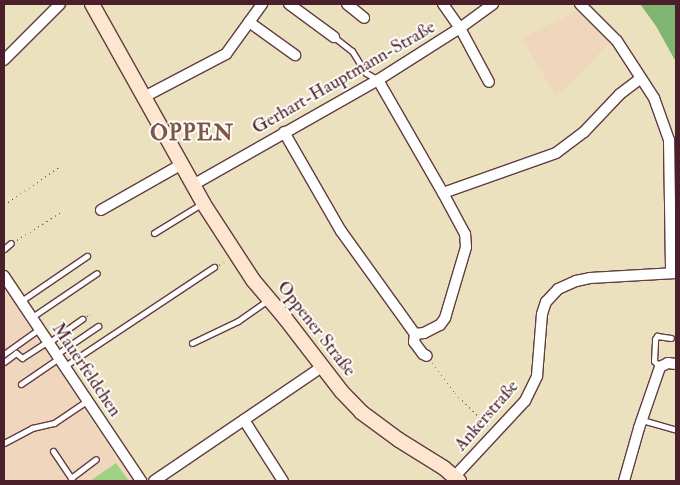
<!DOCTYPE html>
<meta charset="utf-8">
<style>
body{margin:0}
#map{position:relative;width:680px;height:485px;overflow:hidden;background:#ebe1be;font-family:"IM FELL Double Pica",serif}
div>[style]{position:absolute}
.built>*{inset:0;background:#efd6bc}
.green>*{inset:0;background:#9fd382}
.forest>*{inset:0;background:#7fb570}
.path>*{height:1px;margin-top:-0.5px;transform-origin:0;background:repeating-linear-gradient(90deg,#623c41 0 1px,transparent 0 5px)}
.roads{filter:drop-shadow(1px 0 #623c41) drop-shadow(-1px 0 #623c41) drop-shadow(0 1px #623c41) drop-shadow(0 -1px #623c41)}
.lane>*{height:5px;margin:-2.5px;padding:0 2.5px;transform-origin:2.5px;border-radius:2.5px;background:#fff}
.street>*{height:10px;margin:-5px;padding:0 5px;transform-origin:5px;border-radius:5px;background:#fff}
.secondary>*{height:14px;margin:-7px;padding:0 7px;transform-origin:7px;border-radius:7px;background:#fde5d0}
span{translate:-50% -50%;white-space:nowrap;text-align:center;line-height:1.15;-webkit-text-stroke:4px #fdfcf7;paint-order:stroke}
.street-label{font-size:18px;color:#4a1f2b}
.district-label{font-size:22px;color:#805549;font-weight:700;letter-spacing:1px}
.frame{position:absolute;inset:0;border:5px solid #4a1f2b;pointer-events:none}
</style>
<div id="map">
<div class="built">
<div style="clip-path:polygon(577px 11px,610px 42px,556px 97px,522px 38px)"></div>
<div style="clip-path:polygon(4px 287px,102px 437px,134px 481px,4px 481px)"></div>
</div>
<div class="green">
<div style="clip-path:polygon(116px 463px,129px 481px,90px 481px)"></div>
</div>
<div class="forest">
<div style="clip-path:polygon(640px 4px,676px 4px,676px 62px,656px 26px)"></div>
</div>
<div class="path">
<div style="left:4px;top:205px;width:67px;rotate:-34.6deg"></div>
<div style="left:17px;top:240px;width:52px;rotate:-32.5deg"></div>
<div style="left:219px;top:265px;width:9px;rotate:-27deg"></div>
<div style="left:87px;top:316px;width:3px;rotate:-18deg"></div>
<div style="left:90px;top:315px;width:4px;rotate:-117deg"></div>
<div style="left:432px;top:363px;width:38px;rotate:53deg"></div>
<div style="left:455px;top:393px;width:48px;rotate:45deg"></div>
</div>
<div class="roads">
<div class="lane">
<div style="left:334px;top:37px;width:23px;rotate:38deg"></div>
<div style="left:352px;top:51px;width:26px;rotate:58deg"></div>
<div style="left:366px;top:73px;width:14px;rotate:30deg"></div>
<div style="left:154px;top:233px;width:57px;rotate:-31.5deg"></div>
<div style="left:4px;top:249px;width:9px;rotate:-41deg"></div>
<div style="left:21px;top:301px;width:80px;rotate:-34.3deg"></div>
<div style="left:32px;top:317px;width:78px;rotate:-34.1deg"></div>
<div style="left:48px;top:343px;width:42px;rotate:-35.2deg"></div>
<div style="left:192px;top:343px;width:51px;rotate:-25.6deg"></div>
<div style="left:238px;top:321px;width:37px;rotate:-35deg"></div>
<div style="left:4px;top:354px;width:43px;rotate:-35.5deg"></div>
<div style="left:57px;top:354px;width:50px;rotate:-34.3deg"></div>
<div style="left:4px;top:362px;width:15px;rotate:-37deg"></div>
<div style="left:16px;top:353px;width:8px;rotate:40deg"></div>
<div style="left:22px;top:358px;width:30px;rotate:-33deg"></div>
<div style="left:65px;top:366px;width:179px;rotate:-33.6deg"></div>
<div style="left:660px;top:367px;width:8px;rotate:-135deg"></div>
<div style="left:654px;top:361px;width:22px;rotate:-87deg"></div>
<div style="left:655px;top:339px;width:4px;rotate:-56deg"></div>
<div style="left:657px;top:336px;width:14px;rotate:8deg"></div>
<div style="left:21px;top:384px;width:46px;rotate:-34.4deg"></div>
<div style="left:642px;top:420px;width:35px;rotate:16deg"></div>
<div style="left:4px;top:443px;width:32px;rotate:-28deg"></div>
<div style="left:32px;top:428px;width:23px;rotate:-13deg"></div>
<div style="left:54px;top:423px;width:40px;rotate:-34deg"></div>
<div style="left:53px;top:451px;width:32px;rotate:56deg"></div>
<div style="left:72px;top:481px;width:3px;rotate:-108deg"></div>
<div style="left:71px;top:478px;width:31px;rotate:-37deg"></div>
</div>
<div class="street">
<div style="left:289px;top:4px;width:56px;rotate:36.3deg"></div>
<div style="left:347px;top:4px;width:22px;rotate:39deg"></div>
<div style="left:443px;top:4px;width:29px;rotate:55deg"></div>
<div style="left:460px;top:28px;width:61px;rotate:61.8deg"></div>
<div style="left:580px;top:4px;width:52px;rotate:45deg"></div>
<div style="left:617px;top:41px;width:68px;rotate:57deg"></div>
<div style="left:654px;top:98px;width:45px;rotate:70.3deg"></div>
<div style="left:669px;top:140px;width:133px;rotate:89.1deg"></div>
<div style="left:249px;top:22px;width:57px;rotate:35.7deg"></div>
<div style="left:4px;top:60px;width:79px;rotate:-45deg"></div>
<div style="left:378px;top:80px;width:130px;rotate:60.1deg"></div>
<div style="left:443px;top:193px;width:120px;rotate:-19.5deg"></div>
<div style="left:556px;top:153px;width:35px;rotate:-37deg"></div>
<div style="left:584px;top:132px;width:52px;rotate:-46.5deg"></div>
<div style="left:620px;top:94px;width:26px;rotate:-37deg"></div>
<div style="left:144px;top:97px;width:93px;rotate:-27.7deg"></div>
<div style="left:226px;top:54px;width:62px;rotate:-54.2deg"></div>
<div style="left:284px;top:132px;width:114px;rotate:60.1deg"></div>
<div style="left:341px;top:231px;width:127px;rotate:54.3deg"></div>
<div style="left:415px;top:334px;width:9px;rotate:-6deg"></div>
<div style="left:424px;top:333px;width:18px;rotate:-27deg"></div>
<div style="left:440px;top:325px;width:9px;rotate:-54deg"></div>
<div style="left:445px;top:318px;width:74px;rotate:-73.5deg"></div>
<div style="left:466px;top:247px;width:13px;rotate:-94deg"></div>
<div style="left:465px;top:234px;width:47px;rotate:-118.2deg"></div>
<div style="left:193px;top:185px;width:213px;rotate:-29.6deg"></div>
<div style="left:378px;top:80px;width:97px;rotate:-32.4deg"></div>
<div style="left:460px;top:28px;width:41px;rotate:-36deg"></div>
<div style="left:101px;top:210px;width:93px;rotate:-29.6deg"></div>
<div style="left:4px;top:276px;width:247px;rotate:56.2deg"></div>
<div style="left:415px;top:334px;width:8px;rotate:97deg"></div>
<div style="left:414px;top:342px;width:15px;rotate:53deg"></div>
<div style="left:423px;top:354px;width:4px;rotate:27deg"></div>
<div style="left:244px;top:420px;width:72px;rotate:57.4deg"></div>
<div style="left:455px;top:476px;width:103px;rotate:-47deg"></div>
<div style="left:525px;top:401px;width:28px;rotate:-64deg"></div>
<div style="left:537px;top:376px;width:62px;rotate:-85.4deg"></div>
<div style="left:542px;top:314px;width:13px;rotate:-72deg"></div>
<div style="left:546px;top:302px;width:18px;rotate:-47deg"></div>
<div style="left:558px;top:289px;width:20px;rotate:-24deg"></div>
<div style="left:576px;top:281px;width:14px;rotate:-12deg"></div>
<div style="left:590px;top:278px;width:86px;rotate:-3.3deg"></div>
<div style="left:154px;top:481px;width:203px;rotate:-34.2deg"></div>
<div style="left:624px;top:481px;width:55px;rotate:-74.2deg"></div>
<div style="left:639px;top:428px;width:65px;rotate:-71deg"></div>
<div style="left:660px;top:367px;width:9px;rotate:-27deg"></div>
<div style="left:668px;top:363px;width:8px;rotate:7deg"></div>
</div>
<div class="secondary">
<div style="left:92px;top:4px;width:228px;rotate:60.8deg"></div>
<div style="left:203px;top:203px;width:92px;rotate:57deg"></div>
<div style="left:253px;top:280px;width:50px;rotate:49.9deg"></div>
<div style="left:285px;top:318px;width:93px;rotate:52.4deg"></div>
<div style="left:342px;top:392px;width:28px;rotate:46deg"></div>
<div style="left:361px;top:412px;width:47px;rotate:36.4deg"></div>
<div style="left:399px;top:440px;width:53px;rotate:31.9deg"></div>
<div style="left:444px;top:468px;width:20px;rotate:41deg"></div>
</div>
</div>
<div class="street-label">
<span style="left:344px;top:78px;rotate:-30deg">Gerhart-Hauptmann-Straße</span>
<span style="left:316px;top:329px;rotate:52deg">Oppener Straße</span>
<span style="left:86px;top:370px;rotate:56deg">Mauerfeldchen</span>
<span style="left:487px;top:416px;rotate:-49deg">Ankerstraße</span>
</div>
<div class="district-label">
<span style="left:192px;top:134px">OPPEN</span>
</div>
<div class="frame"></div>
</div>
